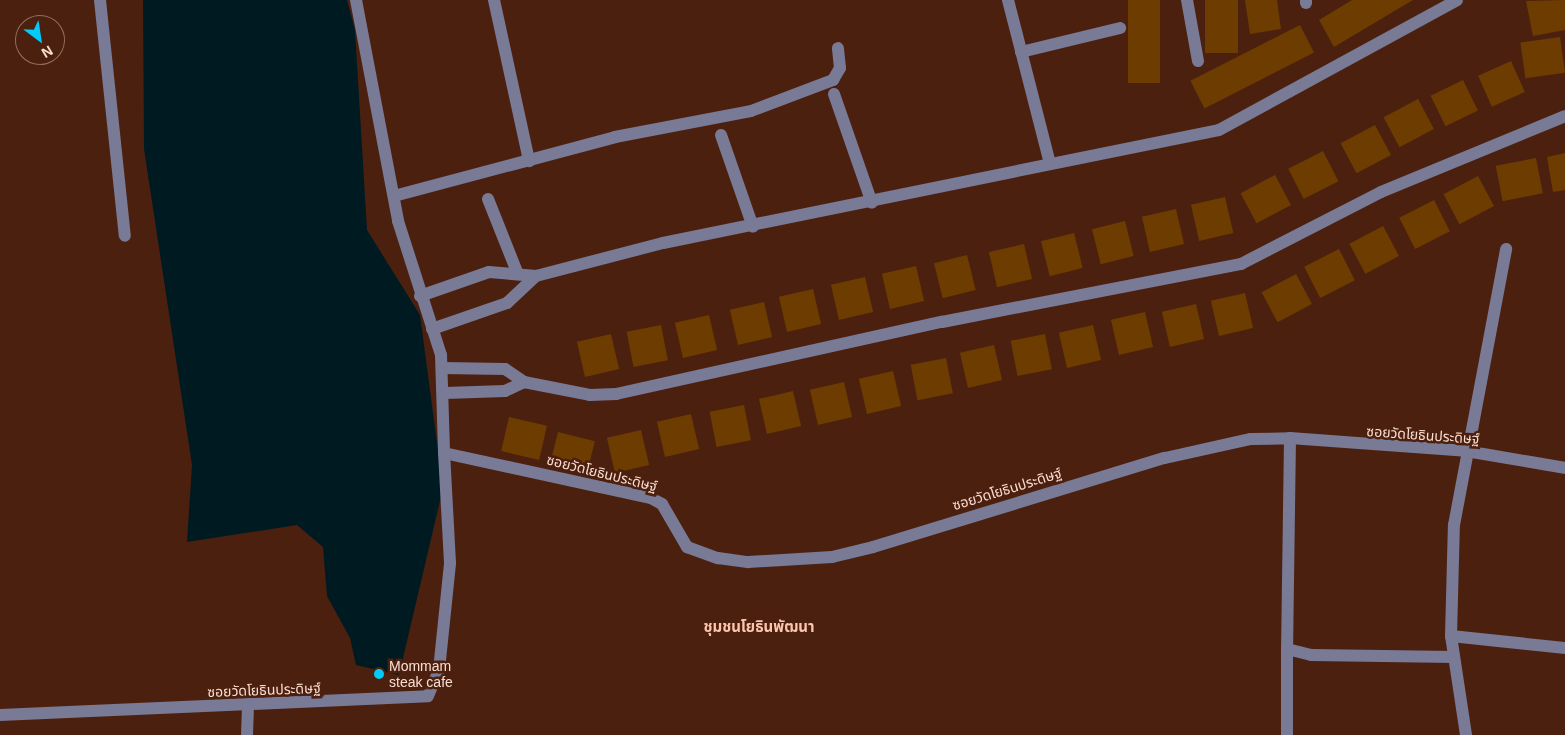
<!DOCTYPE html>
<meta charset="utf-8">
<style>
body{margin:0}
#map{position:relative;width:1565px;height:735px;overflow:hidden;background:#4c200f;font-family:Arial,"Noto Sans Thai",sans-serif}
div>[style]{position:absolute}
.water>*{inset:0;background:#001a22}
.building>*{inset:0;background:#6c3c01;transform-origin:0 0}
.minor>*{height:12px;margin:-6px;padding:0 6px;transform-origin:6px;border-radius:6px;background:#787a96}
.dots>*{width:14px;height:14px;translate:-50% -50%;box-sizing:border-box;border:2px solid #4c200f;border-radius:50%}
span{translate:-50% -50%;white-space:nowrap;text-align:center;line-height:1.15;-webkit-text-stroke:5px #4c200f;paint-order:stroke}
.street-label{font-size:14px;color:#fbded3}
.poi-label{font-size:14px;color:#fbded3}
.left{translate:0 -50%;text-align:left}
.neighbourhood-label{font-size:15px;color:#fdc5af;font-weight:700}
.north{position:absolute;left:15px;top:15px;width:50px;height:50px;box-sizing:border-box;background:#4c200f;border:1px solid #926c5d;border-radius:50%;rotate:149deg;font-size:14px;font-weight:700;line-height:20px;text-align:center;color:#fbded3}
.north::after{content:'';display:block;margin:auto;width:18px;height:22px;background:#00cbf9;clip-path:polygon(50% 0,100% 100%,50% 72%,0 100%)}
</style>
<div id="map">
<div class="water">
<div style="clip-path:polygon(143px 0,347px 0,355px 30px,367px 230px,420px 315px,443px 488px,399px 675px,356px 665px,350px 638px,327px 596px,323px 547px,297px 525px,187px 542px,192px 465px,144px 149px)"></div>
</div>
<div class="building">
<div style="left:1128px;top:0;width:32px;height:83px"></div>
<div style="left:1205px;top:0;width:33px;height:53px"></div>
<div style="clip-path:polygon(1245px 0,1277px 0,1281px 29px,1250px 34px)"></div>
<div style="clip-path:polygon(1352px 0,1413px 0,1334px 47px,1319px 20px)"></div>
<div style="clip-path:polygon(1565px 0,1565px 30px,1533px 36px,1526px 1px)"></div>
<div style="left:1300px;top:25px;width:31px;height:123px;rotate:63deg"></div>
<div style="left:1560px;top:37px;width:36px;height:40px;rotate:82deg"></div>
<div style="left:1511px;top:61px;width:34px;height:36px;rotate:66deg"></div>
<div style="left:1463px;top:80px;width:34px;height:36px;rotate:64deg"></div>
<div style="left:1418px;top:99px;width:34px;height:39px;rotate:62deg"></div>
<div style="left:1375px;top:125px;width:34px;height:39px;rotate:62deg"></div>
<div style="left:1323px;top:151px;width:34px;height:39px;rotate:63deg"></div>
<div style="clip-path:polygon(1565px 153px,1565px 190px,1553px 192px,1547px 157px)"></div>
<div style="left:1536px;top:158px;width:36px;height:41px;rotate:79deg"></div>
<div style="left:1275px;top:175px;width:34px;height:39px;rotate:62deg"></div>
<div style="left:1478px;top:176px;width:34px;height:39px;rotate:62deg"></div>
<div style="left:1225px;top:197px;width:37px;height:35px;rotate:77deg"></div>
<div style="left:1434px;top:200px;width:35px;height:39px;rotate:63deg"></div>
<div style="left:1176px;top:209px;width:36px;height:35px;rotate:77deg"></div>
<div style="left:1125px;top:221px;width:36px;height:34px;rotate:76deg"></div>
<div style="left:1383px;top:226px;width:34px;height:38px;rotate:62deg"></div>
<div style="left:1074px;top:233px;width:36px;height:34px;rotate:76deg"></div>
<div style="left:1024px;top:244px;width:36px;height:36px;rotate:77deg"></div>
<div style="left:1339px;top:249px;width:35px;height:39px;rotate:63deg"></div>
<div style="left:967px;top:255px;width:36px;height:34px;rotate:76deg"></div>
<div style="left:916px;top:266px;width:36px;height:35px;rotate:77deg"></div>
<div style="left:1296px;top:274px;width:34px;height:39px;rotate:62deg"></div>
<div style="left:865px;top:277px;width:36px;height:35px;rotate:77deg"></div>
<div style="left:813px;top:289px;width:36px;height:35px;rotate:77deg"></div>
<div style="left:1245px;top:293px;width:36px;height:35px;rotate:77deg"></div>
<div style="left:764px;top:302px;width:36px;height:35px;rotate:77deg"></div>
<div style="left:1196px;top:304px;width:36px;height:35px;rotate:77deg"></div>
<div style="left:1145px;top:312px;width:36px;height:35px;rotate:77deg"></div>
<div style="left:709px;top:315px;width:36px;height:35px;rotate:77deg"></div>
<div style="left:661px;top:325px;width:36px;height:35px;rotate:79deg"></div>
<div style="left:1093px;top:325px;width:36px;height:35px;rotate:77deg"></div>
<div style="left:611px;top:334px;width:36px;height:35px;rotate:77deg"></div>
<div style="left:1045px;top:334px;width:36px;height:35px;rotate:79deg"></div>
<div style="left:994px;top:345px;width:36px;height:35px;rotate:77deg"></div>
<div style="left:946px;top:358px;width:36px;height:36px;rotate:79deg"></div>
<div style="left:893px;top:371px;width:36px;height:35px;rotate:77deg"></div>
<div style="left:844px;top:382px;width:36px;height:35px;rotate:77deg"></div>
<div style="left:793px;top:391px;width:36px;height:35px;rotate:77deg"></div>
<div style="left:744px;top:405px;width:36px;height:35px;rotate:79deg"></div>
<div style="left:691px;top:414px;width:36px;height:35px;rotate:77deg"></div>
<div style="left:509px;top:417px;width:39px;height:35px;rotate:13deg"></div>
<div style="left:641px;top:430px;width:36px;height:35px;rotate:77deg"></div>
<div style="left:558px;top:432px;width:38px;height:34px;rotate:14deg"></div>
</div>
<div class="minor">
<div style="left:100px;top:0;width:237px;rotate:84deg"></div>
<div style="left:356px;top:0;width:225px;rotate:79.2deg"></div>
<div style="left:398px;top:221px;width:141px;rotate:72.2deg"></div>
<div style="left:441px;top:355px;width:98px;rotate:88.2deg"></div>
<div style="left:494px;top:0;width:165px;rotate:77.7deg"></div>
<div style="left:1008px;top:0;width:169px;rotate:75.6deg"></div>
<div style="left:1187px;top:0;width:62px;rotate:79.8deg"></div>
<div style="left:1306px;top:0;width:3px;rotate:90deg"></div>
<div style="left:1021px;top:52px;width:102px;rotate:-13.6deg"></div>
<div style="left:834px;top:94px;width:115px;rotate:70.8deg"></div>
<div style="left:721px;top:135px;width:97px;rotate:70.8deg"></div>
<div style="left:394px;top:196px;width:229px;rotate:-14.9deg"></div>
<div style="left:615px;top:137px;width:138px;rotate:-10.8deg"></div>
<div style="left:751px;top:111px;width:88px;rotate:-20.7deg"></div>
<div style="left:833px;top:80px;width:14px;rotate:-60deg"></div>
<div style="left:840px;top:68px;width:20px;rotate:-96deg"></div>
<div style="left:488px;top:199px;width:79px;rotate:68.3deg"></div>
<div style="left:420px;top:296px;width:73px;rotate:-19.2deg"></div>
<div style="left:489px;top:272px;width:47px;rotate:4.9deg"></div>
<div style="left:536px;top:276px;width:131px;rotate:-14.6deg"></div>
<div style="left:663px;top:243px;width:567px;rotate:-11.49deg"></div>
<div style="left:1219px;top:130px;width:271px;rotate:-28.6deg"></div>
<div style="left:432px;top:329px;width:79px;rotate:-19.1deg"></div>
<div style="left:507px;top:303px;width:40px;rotate:-43deg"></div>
<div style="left:443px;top:368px;width:62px;rotate:0.9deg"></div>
<div style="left:505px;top:369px;width:23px;rotate:34deg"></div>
<div style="left:524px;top:382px;width:67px;rotate:11.1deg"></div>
<div style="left:590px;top:395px;width:26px;rotate:-2deg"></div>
<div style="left:616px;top:394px;width:334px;rotate:-12.5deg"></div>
<div style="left:942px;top:322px;width:305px;rotate:-11deg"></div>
<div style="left:1241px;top:264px;width:157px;rotate:-27.2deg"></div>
<div style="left:1381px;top:192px;width:199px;rotate:-22.4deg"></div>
<div style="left:445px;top:393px;width:60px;rotate:-1.9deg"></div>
<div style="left:505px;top:391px;width:21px;rotate:-25deg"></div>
<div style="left:1290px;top:438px;width:211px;rotate:90.8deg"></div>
<div style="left:1287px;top:649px;width:25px;rotate:14deg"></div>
<div style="left:1311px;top:655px;width:143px;rotate:0.8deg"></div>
<div style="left:1451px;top:636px;width:115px;rotate:6deg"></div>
<div style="left:0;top:715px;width:428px;rotate:-2.5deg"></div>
<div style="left:428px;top:696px;width:28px;rotate:-67deg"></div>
<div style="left:439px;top:670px;width:108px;rotate:-84.1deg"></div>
<div style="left:450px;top:563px;width:110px;rotate:-93.1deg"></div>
<div style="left:444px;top:453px;width:212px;rotate:12.3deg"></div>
<div style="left:651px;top:498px;width:13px;rotate:29deg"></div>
<div style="left:662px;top:504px;width:50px;rotate:59.8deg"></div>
<div style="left:687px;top:547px;width:33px;rotate:20deg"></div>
<div style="left:718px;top:558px;width:30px;rotate:8deg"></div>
<div style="left:748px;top:562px;width:84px;rotate:-3.4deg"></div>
<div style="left:832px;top:557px;width:42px;rotate:-13.7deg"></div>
<div style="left:873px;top:547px;width:305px;rotate:-17deg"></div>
<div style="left:1165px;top:458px;width:88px;rotate:-12.5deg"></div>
<div style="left:1251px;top:439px;width:39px;rotate:-1deg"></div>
<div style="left:1290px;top:438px;width:176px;rotate:4.2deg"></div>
<div style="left:1466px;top:451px;width:100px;rotate:9.7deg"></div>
<div style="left:247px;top:735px;width:29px;rotate:-88deg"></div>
<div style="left:1287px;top:735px;width:86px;rotate:-90deg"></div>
<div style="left:1466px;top:735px;width:100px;rotate:-98.6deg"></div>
<div style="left:1451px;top:636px;width:111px;rotate:-88.5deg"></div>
<div style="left:1454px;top:525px;width:281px;rotate:-79.3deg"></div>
</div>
<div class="dots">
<div style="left:379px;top:674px;background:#00cbf9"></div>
</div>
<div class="street-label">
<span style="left:1423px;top:435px;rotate:4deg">ซอยวัดโยธินประดิษฐ์</span>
<span style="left:602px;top:473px;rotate:14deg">ซอยวัดโยธินประดิษฐ์</span>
<span style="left:1007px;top:489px;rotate:-17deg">ซอยวัดโยธินประดิษฐ์</span>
<span style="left:264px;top:690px;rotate:-2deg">ซอยวัดโยธินประดิษฐ์</span>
</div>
<div class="poi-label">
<span class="left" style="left:389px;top:674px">Mommam<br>steak cafe</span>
</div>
<div class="neighbourhood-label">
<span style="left:759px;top:627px">ชุมชนโยธินพัฒนา</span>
</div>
<div class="north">N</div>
</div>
